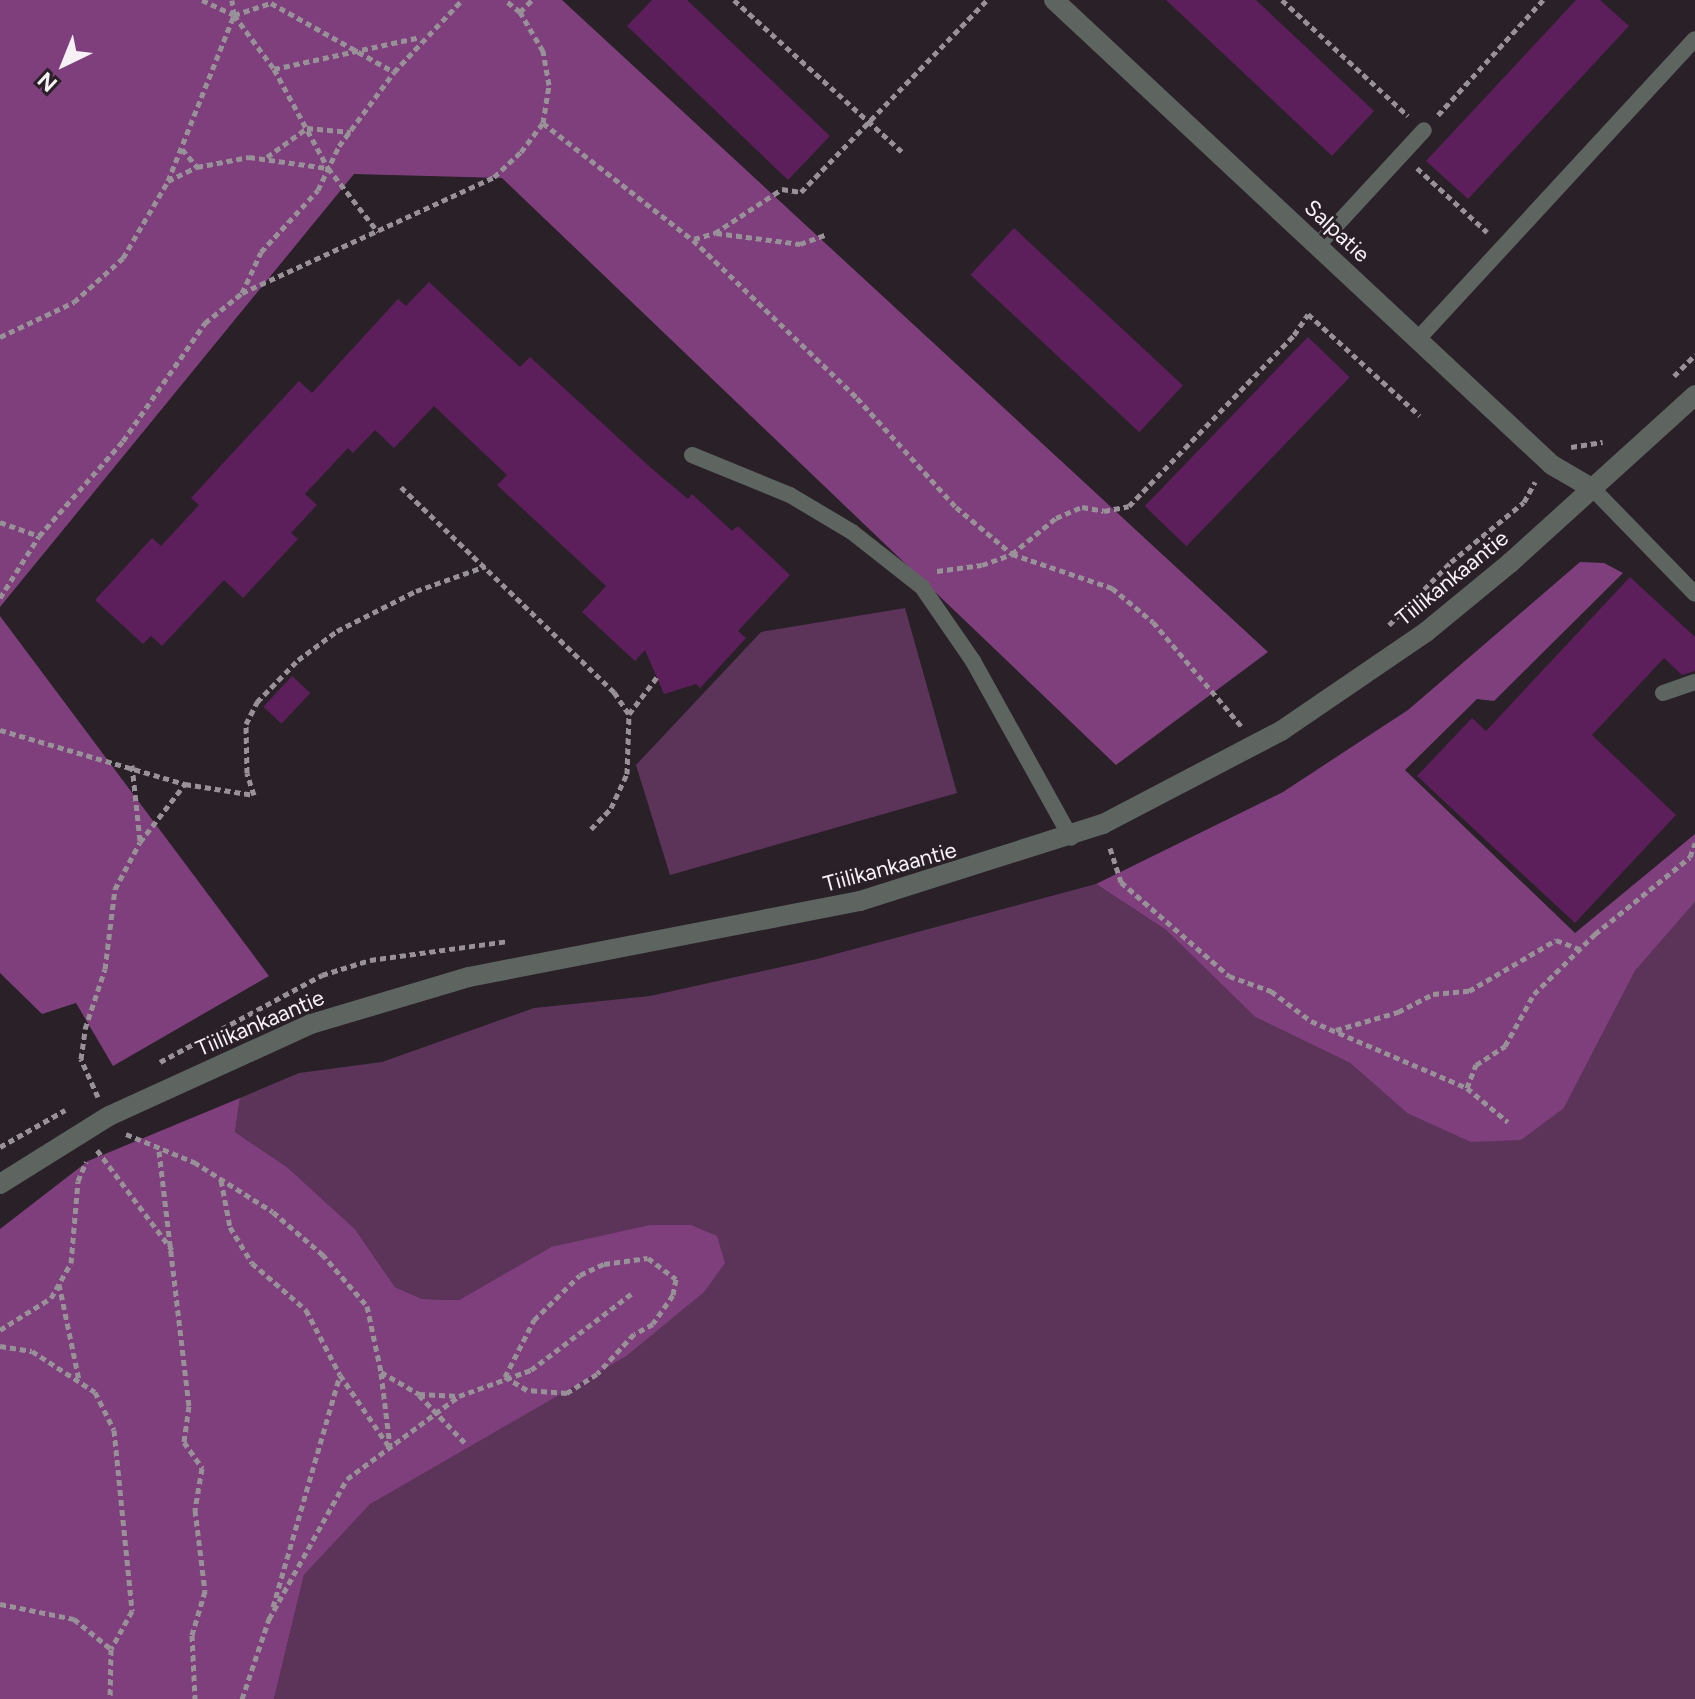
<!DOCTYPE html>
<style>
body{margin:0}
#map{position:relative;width:1695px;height:1699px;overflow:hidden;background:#292028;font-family:Figtree,sans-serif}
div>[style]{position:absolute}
.green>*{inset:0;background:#5c345a}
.forest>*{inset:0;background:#7e3f7c}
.building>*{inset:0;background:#5c1f5b;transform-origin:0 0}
.path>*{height:5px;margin-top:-2.5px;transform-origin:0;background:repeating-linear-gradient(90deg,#989197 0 6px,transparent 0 10px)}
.service>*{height:16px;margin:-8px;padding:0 8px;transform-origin:8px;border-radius:8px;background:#5e6561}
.minor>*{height:20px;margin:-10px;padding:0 10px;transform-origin:10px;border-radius:10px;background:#5e6561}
.tertiary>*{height:20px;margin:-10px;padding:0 10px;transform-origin:10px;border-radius:10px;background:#5e6561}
span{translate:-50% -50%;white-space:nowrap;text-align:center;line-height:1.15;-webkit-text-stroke:6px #292028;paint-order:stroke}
.street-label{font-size:22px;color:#f7f1f6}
.north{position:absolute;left:24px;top:24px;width:80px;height:80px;-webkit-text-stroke:6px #292028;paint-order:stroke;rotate:223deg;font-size:22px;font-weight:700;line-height:32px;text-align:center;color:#f7f1f6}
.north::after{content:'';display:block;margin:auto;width:28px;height:36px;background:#f7f1f6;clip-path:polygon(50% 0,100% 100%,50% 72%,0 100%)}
</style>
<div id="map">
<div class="green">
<div style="clip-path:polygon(905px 608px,957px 793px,670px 875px,636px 765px,761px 632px)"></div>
<div style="clip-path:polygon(1096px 884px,1166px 930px,1255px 1017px,1350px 1063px,1407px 1113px,1564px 1108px,1635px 971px,1695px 902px,1695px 1699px,274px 1699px,304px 1575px,370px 1503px,625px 1357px,551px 1247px,459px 1300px,422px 1299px,395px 1287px,355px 1229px,287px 1167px,235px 1132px,240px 1098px,299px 1073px,382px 1062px,534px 1008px,650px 996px,817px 959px)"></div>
</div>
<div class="forest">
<div style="clip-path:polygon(0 0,562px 0,1268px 652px,1116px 765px,502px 178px,354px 174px,0 607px)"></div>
<div style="clip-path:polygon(1580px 562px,1604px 563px,1623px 573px,1494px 701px,1477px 699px,1405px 770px,1575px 933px,1695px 834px,1695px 902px,1635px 971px,1564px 1108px,1521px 1140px,1471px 1142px,1407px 1113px,1350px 1063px,1255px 1017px,1166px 930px,1096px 884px,1283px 792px,1408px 710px)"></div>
<div style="clip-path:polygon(0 616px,269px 976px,113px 1066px,76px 1003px,42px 1014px,0 973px)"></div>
<div style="clip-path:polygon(240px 1098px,235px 1132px,287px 1167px,355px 1229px,395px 1287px,422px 1299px,459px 1300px,551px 1247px,650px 1225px,691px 1225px,717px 1236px,725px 1263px,704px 1292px,625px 1357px,370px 1504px,304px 1575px,274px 1699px,0 1699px,0 1229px,88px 1161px)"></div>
</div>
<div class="building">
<div style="clip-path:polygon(652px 0,687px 0,830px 136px,788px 180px,627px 26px)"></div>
<div style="clip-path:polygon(1166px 0,1256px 0,1374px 111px,1332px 156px)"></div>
<div style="clip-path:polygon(1576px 0,1600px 0,1629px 26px,1468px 199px,1426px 161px)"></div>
<div style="left:1014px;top:228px;width:231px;height:64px;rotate:43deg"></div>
<div style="clip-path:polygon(429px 282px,520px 367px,530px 357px,651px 468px,688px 499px,692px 494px,732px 531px,738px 526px,790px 575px,738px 631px,746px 638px,700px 688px,696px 684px,664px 694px,645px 650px,635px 661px,582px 612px,606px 586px,497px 485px,507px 475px,434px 406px,394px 448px,375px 430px,353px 453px,348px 448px,305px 494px,317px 505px,291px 533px,298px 539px,243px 598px,224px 580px,162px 646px,151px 636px,143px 644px,95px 600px,152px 538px,161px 546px,199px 505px,191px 498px,299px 381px,312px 393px,398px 299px,406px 306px)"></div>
<div style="left:1308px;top:337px;width:58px;height:235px;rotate:44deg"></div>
<div style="clip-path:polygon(1630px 577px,1695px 637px,1695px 671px,1682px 675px,1664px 658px,1592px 735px,1676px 815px,1575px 923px,1417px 776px,1472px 718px,1486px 731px)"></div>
<div style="left:292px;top:676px;width:25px;height:42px;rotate:43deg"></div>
</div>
<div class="path">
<div style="left:202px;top:0;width:35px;rotate:25deg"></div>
<div style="left:234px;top:15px;width:67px;rotate:53.5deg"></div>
<div style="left:274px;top:69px;width:113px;rotate:61.4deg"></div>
<div style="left:328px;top:168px;width:81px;rotate:52deg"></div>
<div style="left:734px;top:0;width:227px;rotate:42.1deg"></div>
<div style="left:1282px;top:0;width:171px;rotate:42.6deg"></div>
<div style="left:520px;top:12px;width:17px;rotate:-45deg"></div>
<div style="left:234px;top:15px;width:39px;rotate:-18deg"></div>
<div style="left:271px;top:3px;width:141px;rotate:29.3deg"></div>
<div style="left:274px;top:69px;width:150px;rotate:-12.3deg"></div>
<div style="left:1438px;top:115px;width:156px;rotate:-47.6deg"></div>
<div style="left:543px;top:123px;width:190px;rotate:38deg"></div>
<div style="left:693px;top:240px;width:228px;rotate:43.9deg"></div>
<div style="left:857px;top:398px;width:147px;rotate:47.8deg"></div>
<div style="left:956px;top:507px;width:73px;rotate:40deg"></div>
<div style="left:1012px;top:554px;width:106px;rotate:18.8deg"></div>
<div style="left:1112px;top:588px;width:53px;rotate:39.7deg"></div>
<div style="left:1153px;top:622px;width:138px;rotate:49.7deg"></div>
<div style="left:182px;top:149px;width:23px;rotate:50deg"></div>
<div style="left:267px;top:157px;width:49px;rotate:-35.9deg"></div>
<div style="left:307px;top:128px;width:44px;rotate:5.2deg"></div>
<div style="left:1417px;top:168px;width:95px;rotate:42.4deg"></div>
<div style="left:168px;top:181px;width:32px;rotate:-26deg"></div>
<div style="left:197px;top:167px;width:53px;rotate:-10.9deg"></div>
<div style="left:249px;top:157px;width:79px;rotate:8deg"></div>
<div style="left:716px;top:233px;width:85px;rotate:7.5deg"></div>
<div style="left:800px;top:244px;width:29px;rotate:-20deg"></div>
<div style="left:694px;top:239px;width:22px;rotate:-16deg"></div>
<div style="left:715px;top:233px;width:80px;rotate:-33.3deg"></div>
<div style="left:782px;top:189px;width:19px;rotate:9deg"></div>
<div style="left:801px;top:192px;width:267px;rotate:-45.9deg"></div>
<div style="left:242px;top:293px;width:45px;rotate:-65.1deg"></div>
<div style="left:261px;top:252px;width:84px;rotate:-47.4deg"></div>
<div style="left:318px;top:190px;width:49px;rotate:-64.5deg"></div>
<div style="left:339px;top:146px;width:92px;rotate:-53.4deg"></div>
<div style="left:394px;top:72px;width:99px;rotate:-46.6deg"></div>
<div style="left:0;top:337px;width:82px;rotate:-25.3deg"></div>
<div style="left:74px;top:302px;width:66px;rotate:-41.9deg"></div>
<div style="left:123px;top:258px;width:89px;rotate:-59.7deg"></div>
<div style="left:168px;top:181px;width:179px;rotate:-68.3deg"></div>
<div style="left:234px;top:15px;width:15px;rotate:-98deg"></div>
<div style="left:1674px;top:376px;width:30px;rotate:-45deg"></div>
<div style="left:1571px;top:447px;width:32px;rotate:-9deg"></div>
<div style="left:401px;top:487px;width:296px;rotate:43.9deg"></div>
<div style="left:614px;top:692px;width:27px;rotate:56deg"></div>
<div style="left:0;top:522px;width:41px;rotate:19.7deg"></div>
<div style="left:937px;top:571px;width:45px;rotate:-7.6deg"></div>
<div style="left:982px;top:565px;width:32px;rotate:-20deg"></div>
<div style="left:1012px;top:554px;width:57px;rotate:-39.3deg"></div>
<div style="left:1056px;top:518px;width:28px;rotate:-23deg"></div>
<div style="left:1082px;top:507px;width:22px;rotate:10deg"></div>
<div style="left:1104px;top:511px;width:25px;rotate:-11deg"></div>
<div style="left:1129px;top:506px;width:238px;rotate:-46deg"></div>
<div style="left:1294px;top:335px;width:25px;rotate:-56deg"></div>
<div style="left:1308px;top:314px;width:151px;rotate:42.3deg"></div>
<div style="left:0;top:598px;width:73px;rotate:-57.8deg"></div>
<div style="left:39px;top:536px;width:127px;rotate:-48.5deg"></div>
<div style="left:123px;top:441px;width:144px;rotate:-55.2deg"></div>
<div style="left:205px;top:323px;width:48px;rotate:-39deg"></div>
<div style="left:242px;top:293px;width:277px;rotate:-24.7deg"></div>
<div style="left:494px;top:177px;width:37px;rotate:-43deg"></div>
<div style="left:521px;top:152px;width:36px;rotate:-53deg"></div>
<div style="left:543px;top:123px;width:38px;rotate:-81deg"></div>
<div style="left:549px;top:85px;width:35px;rotate:-100deg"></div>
<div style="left:543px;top:51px;width:45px;rotate:-120.5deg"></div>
<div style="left:520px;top:12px;width:19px;rotate:-141deg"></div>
<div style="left:1389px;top:625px;width:88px;rotate:-45.5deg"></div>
<div style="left:1451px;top:562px;width:94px;rotate:-39.4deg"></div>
<div style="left:1524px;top:502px;width:23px;rotate:-61deg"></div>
<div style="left:0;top:730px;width:193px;rotate:16.3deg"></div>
<div style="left:185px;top:784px;width:70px;rotate:9.1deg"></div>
<div style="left:254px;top:795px;width:23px;rotate:-108deg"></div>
<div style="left:247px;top:773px;width:49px;rotate:-91.2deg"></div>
<div style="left:246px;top:724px;width:25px;rotate:-63deg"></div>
<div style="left:257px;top:702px;width:59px;rotate:-45.7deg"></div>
<div style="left:298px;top:660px;width:49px;rotate:-36.6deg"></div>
<div style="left:337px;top:631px;width:89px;rotate:-26.9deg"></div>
<div style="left:416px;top:591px;width:74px;rotate:-19.7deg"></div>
<div style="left:132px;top:765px;width:76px;rotate:84deg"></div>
<div style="left:591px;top:829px;width:29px;rotate:-46deg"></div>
<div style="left:611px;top:808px;width:38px;rotate:-65deg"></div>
<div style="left:627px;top:774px;width:60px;rotate:-88.1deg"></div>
<div style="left:629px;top:714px;width:46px;rotate:-52.9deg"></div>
<div style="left:1110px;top:848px;width:36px;rotate:72deg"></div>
<div style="left:1121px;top:882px;width:143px;rotate:41deg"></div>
<div style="left:1229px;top:976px;width:45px;rotate:19.7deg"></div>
<div style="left:1271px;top:991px;width:50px;rotate:36.9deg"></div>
<div style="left:1311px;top:1021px;width:170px;rotate:23.2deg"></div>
<div style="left:1467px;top:1088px;width:25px;rotate:-69deg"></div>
<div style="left:1476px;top:1065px;width:35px;rotate:-33deg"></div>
<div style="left:1505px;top:1046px;width:60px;rotate:-60.9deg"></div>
<div style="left:1534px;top:994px;width:86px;rotate:-44.5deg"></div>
<div style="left:1595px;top:934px;width:122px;rotate:-39deg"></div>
<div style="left:1690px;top:857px;width:15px;rotate:-70deg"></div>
<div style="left:1336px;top:1030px;width:65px;rotate:-16.2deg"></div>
<div style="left:1398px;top:1012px;width:39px;rotate:-27deg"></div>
<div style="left:1433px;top:994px;width:36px;rotate:-5deg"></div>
<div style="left:1469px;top:991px;width:101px;rotate:-30.4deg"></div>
<div style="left:1556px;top:940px;width:26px;rotate:21deg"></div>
<div style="left:160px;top:1062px;width:184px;rotate:-28.2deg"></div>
<div style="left:322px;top:975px;width:50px;rotate:-17.4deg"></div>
<div style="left:370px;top:960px;width:139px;rotate:-7.8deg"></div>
<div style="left:1467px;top:1088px;width:53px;rotate:39.7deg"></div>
<div style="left:98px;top:1097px;width:42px;rotate:-114.1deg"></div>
<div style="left:81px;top:1059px;width:30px;rotate:-82deg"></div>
<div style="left:85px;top:1029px;width:63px;rotate:-71.6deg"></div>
<div style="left:105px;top:969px;width:81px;rotate:-82.9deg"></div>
<div style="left:115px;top:889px;width:53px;rotate:-62deg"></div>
<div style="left:140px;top:842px;width:73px;rotate:-52.2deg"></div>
<div style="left:126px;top:1134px;width:74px;rotate:22.4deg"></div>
<div style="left:194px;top:1162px;width:93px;rotate:32.3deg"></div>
<div style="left:273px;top:1212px;width:65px;rotate:40.6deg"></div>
<div style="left:322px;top:1254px;width:69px;rotate:49.1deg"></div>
<div style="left:367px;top:1306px;width:67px;rotate:78deg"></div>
<div style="left:381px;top:1372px;width:44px;rotate:30.1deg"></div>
<div style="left:419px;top:1394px;width:40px;rotate:2.9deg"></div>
<div style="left:0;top:1147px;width:75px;rotate:-29.6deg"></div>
<div style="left:97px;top:1150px;width:125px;rotate:53.1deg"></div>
<div style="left:159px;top:1151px;width:257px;rotate:83.3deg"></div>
<div style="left:189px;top:1406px;width:36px;rotate:98deg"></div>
<div style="left:184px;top:1442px;width:32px;rotate:55deg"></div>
<div style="left:202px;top:1468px;width:43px;rotate:99.5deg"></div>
<div style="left:195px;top:1510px;width:82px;rotate:83deg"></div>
<div style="left:205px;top:1591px;width:46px;rotate:106.5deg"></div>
<div style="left:192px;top:1635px;width:64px;rotate:87.3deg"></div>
<div style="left:221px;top:1180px;width:48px;rotate:79.2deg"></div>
<div style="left:230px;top:1227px;width:42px;rotate:58.6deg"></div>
<div style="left:252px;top:1263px;width:72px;rotate:41deg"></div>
<div style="left:306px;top:1310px;width:73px;rotate:62.4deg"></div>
<div style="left:340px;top:1375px;width:88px;rotate:55.6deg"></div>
<div style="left:648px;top:1258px;width:35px;rotate:37deg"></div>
<div style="left:676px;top:1279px;width:16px;rotate:101deg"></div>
<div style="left:673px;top:1295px;width:35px;rotate:125deg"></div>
<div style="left:653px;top:1324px;width:21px;rotate:152deg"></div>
<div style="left:634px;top:1334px;width:54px;rotate:132.8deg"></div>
<div style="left:597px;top:1374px;width:36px;rotate:148deg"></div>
<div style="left:567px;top:1393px;width:40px;rotate:-175.7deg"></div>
<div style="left:527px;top:1390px;width:26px;rotate:-149deg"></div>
<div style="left:505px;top:1377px;width:64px;rotate:-63deg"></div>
<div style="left:534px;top:1320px;width:64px;rotate:-44.4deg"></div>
<div style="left:580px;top:1275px;width:26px;rotate:-25deg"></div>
<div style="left:604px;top:1264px;width:44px;rotate:-7.8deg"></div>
<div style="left:59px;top:1284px;width:98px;rotate:78.2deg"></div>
<div style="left:0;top:1330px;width:60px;rotate:-32.1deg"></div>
<div style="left:51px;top:1298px;width:40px;rotate:-60.3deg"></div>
<div style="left:71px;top:1263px;width:82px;rotate:-85.1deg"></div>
<div style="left:78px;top:1181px;width:21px;rotate:-67deg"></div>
<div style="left:0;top:1346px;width:32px;rotate:9deg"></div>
<div style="left:32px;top:1351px;width:75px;rotate:33.1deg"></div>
<div style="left:95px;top:1392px;width:42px;rotate:63.4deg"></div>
<div style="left:114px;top:1430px;width:182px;rotate:84.3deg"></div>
<div style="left:132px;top:1611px;width:43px;rotate:118.9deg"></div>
<div style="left:111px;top:1649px;width:50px;rotate:91.1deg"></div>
<div style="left:381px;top:1373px;width:74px;rotate:83deg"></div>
<div style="left:419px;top:1395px;width:69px;rotate:46.2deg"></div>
<div style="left:0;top:1604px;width:76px;rotate:11.5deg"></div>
<div style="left:74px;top:1619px;width:48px;rotate:39deg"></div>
<div style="left:273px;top:1607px;width:241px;rotate:-73.9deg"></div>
<div style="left:269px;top:1619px;width:160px;rotate:-60.9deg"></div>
<div style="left:347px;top:1479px;width:139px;rotate:-36.5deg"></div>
<div style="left:459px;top:1396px;width:77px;rotate:-19.9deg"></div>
<div style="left:531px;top:1370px;width:126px;rotate:-37.2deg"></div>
<div style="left:242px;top:1699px;width:88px;rotate:-71.4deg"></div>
</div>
<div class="service">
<div style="left:1318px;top:245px;width:156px;rotate:-47.3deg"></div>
<div style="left:1418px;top:339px;width:408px;rotate:-47.3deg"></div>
<div style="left:692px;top:455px;width:106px;rotate:22.2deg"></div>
<div style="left:790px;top:495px;width:72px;rotate:30.8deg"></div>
<div style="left:852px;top:532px;width:89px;rotate:38.2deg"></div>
<div style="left:922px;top:587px;width:90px;rotate:55.4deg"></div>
<div style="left:973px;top:661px;width:202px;rotate:61deg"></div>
<div style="left:1593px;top:489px;width:146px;rotate:45.8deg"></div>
<div style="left:1663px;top:693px;width:34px;rotate:-19deg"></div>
</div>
<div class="minor">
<div style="left:1054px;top:0;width:681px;rotate:43.04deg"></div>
<div style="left:1552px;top:465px;width:48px;rotate:30.3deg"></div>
</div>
<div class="tertiary">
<div style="left:0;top:1184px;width:128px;rotate:-32deg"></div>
<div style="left:109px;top:1116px;width:222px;rotate:-24.5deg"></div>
<div style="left:311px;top:1024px;width:165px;rotate:-16.6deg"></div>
<div style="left:469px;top:977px;width:398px;rotate:-11deg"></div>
<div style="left:860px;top:901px;width:255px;rotate:-17.6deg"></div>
<div style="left:1103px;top:824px;width:201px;rotate:-27.6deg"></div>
<div style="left:1281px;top:731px;width:176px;rotate:-34.3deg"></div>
<div style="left:1426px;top:632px;width:109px;rotate:-39.4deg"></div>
<div style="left:1510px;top:563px;width:250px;rotate:-42.2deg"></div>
</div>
<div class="street-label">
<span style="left:1337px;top:231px;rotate:43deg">Salpatie</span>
<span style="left:1452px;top:578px;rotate:-39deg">Tiilikankaantie</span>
<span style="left:890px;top:867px;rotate:-15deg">Tiilikankaantie</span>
<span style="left:260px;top:1023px;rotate:-23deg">Tiilikankaantie</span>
</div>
<div class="north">N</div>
</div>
